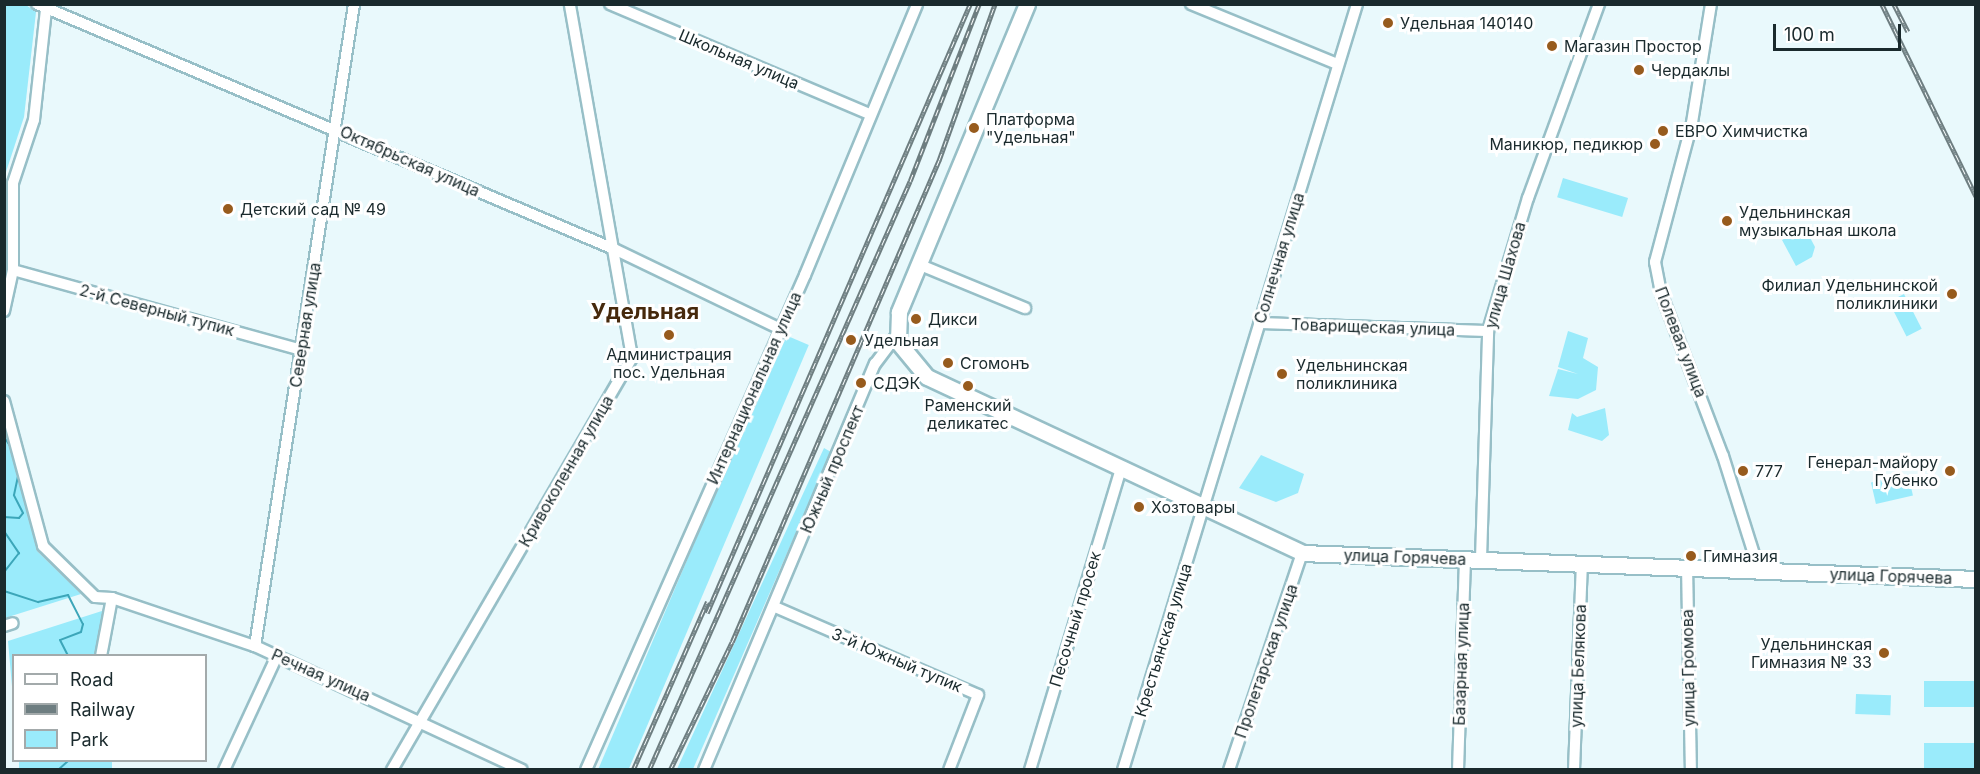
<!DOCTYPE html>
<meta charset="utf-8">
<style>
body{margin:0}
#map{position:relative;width:1980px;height:774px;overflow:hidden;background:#e9f9fc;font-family:Inter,sans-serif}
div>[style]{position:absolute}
.green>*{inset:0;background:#9aebfb;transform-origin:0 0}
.stream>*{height:2px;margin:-1px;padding:0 1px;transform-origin:1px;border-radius:1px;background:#3ca6b9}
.roads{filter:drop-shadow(2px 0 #97bfc7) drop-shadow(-2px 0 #97bfc7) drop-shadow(0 2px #97bfc7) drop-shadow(0 -2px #97bfc7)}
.minor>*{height:10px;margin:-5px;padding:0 5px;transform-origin:5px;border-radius:5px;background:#fff}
.secondary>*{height:15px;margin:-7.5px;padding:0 7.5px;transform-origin:7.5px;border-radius:7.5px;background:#fff}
.rail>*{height:4.5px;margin-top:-2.25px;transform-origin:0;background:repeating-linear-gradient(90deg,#fff 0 7px,#6e7e81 0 14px);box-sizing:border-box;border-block:2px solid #6e7e81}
.dots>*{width:16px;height:16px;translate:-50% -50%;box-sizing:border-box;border:3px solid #fff;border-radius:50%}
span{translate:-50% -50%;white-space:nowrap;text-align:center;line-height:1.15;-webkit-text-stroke:6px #fff;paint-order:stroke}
.poi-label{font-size:16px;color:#1a2a2d}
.left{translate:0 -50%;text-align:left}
.right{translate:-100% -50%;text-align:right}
.street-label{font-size:16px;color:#1a2a2d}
.district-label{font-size:22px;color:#46290c;font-weight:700}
.frame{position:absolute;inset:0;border:6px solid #1a2a2d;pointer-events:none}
.legend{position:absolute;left:12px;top:654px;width:195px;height:108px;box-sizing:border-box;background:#fff;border:2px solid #a3aaab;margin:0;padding:8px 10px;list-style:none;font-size:18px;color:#1a2a2d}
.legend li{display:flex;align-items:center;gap:12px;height:30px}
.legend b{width:30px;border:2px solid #a3aaab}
.scale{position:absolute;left:1773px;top:24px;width:128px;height:27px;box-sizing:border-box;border:3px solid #1a2a2d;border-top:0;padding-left:8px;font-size:18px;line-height:21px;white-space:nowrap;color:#1a2a2d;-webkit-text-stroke:4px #fff;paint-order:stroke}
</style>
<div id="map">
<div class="green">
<div style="clip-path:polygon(5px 4px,26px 5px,36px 12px,24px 117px,5px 175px)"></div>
<div style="left:1563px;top:178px;width:68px;height:20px;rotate:17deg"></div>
<div style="clip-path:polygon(1805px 228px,1815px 247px,1812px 257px,1796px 266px,1782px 240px)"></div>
<div style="left:1904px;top:294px;width:39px;height:17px;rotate:63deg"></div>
<div style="clip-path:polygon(1568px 331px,1588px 338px,1583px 358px,1598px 367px,1596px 390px,1578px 399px,1549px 396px,1558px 369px,1578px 374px,1558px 367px)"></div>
<div style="left:783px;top:334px;width:28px;height:475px;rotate:23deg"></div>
<div style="clip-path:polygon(1605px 408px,1609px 435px,1602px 441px,1568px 430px,1572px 413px,1577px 417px)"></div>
<div style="clip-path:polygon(4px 422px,19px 462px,37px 551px,81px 594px,5px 618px)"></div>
<div style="clip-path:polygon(824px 448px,831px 452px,693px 769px,677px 769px)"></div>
<div style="clip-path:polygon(1261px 455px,1304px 474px,1298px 493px,1276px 502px,1239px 488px)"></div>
<div style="left:1908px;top:474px;width:22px;height:38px;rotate:77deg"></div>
<div style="clip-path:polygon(105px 610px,96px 655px,14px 656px,13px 698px,8px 641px)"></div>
<div style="left:1975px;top:681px;width:26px;height:51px;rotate:90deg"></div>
<div style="left:1856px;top:694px;width:35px;height:20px;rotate:2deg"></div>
<div style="left:1924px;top:743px;width:51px;height:26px"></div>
<div style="left:19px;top:761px;width:93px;height:8px"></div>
</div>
<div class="stream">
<div style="left:4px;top:437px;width:12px;rotate:55deg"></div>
<div style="left:4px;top:517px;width:15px;rotate:4deg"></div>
<div style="left:19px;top:518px;width:6px;rotate:-51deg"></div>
<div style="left:23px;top:513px;width:20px;rotate:-117deg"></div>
<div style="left:14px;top:495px;width:24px;rotate:-78deg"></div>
<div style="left:4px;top:531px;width:27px;rotate:56deg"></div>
<div style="left:19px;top:553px;width:24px;rotate:128deg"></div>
<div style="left:4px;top:591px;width:36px;rotate:18deg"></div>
<div style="left:38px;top:602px;width:31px;rotate:-13deg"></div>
<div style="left:68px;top:595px;width:33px;rotate:63deg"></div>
<div style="left:83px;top:624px;width:8px;rotate:104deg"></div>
<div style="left:81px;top:632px;width:22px;rotate:159deg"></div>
<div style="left:60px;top:640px;width:18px;rotate:63deg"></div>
<div style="left:58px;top:770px;width:15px;rotate:-42deg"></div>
</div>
<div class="roads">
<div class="minor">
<div style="left:37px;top:4px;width:627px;rotate:23.01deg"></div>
<div style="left:614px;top:249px;width:182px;rotate:25.7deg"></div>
<div style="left:610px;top:4px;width:279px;rotate:23deg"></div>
<div style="left:1191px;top:4px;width:158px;rotate:22.3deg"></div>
<div style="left:1711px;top:4px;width:121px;rotate:99.1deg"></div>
<div style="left:1692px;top:123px;width:144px;rotate:104.9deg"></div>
<div style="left:1655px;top:262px;width:32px;rotate:79deg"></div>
<div style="left:1661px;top:293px;width:174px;rotate:69.2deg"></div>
<div style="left:1723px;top:456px;width:120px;rotate:72.5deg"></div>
<div style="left:918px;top:264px;width:116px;rotate:22.4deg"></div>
<div style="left:13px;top:270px;width:300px;rotate:15.5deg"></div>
<div style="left:4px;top:311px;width:42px;rotate:-77.6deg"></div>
<div style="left:13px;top:270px;width:87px;rotate:-90deg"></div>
<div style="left:13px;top:183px;width:66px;rotate:-71.6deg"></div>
<div style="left:34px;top:120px;width:111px;rotate:-83.8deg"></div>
<div style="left:1259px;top:323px;width:229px;rotate:2deg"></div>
<div style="left:4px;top:401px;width:150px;rotate:74.9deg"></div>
<div style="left:43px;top:546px;width:73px;rotate:44.4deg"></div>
<div style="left:95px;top:597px;width:17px;rotate:3deg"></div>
<div style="left:112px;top:598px;width:59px;rotate:100.7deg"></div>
<div style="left:1481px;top:559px;width:228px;rotate:-88.2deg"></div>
<div style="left:1488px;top:331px;width:139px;rotate:-73.3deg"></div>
<div style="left:1528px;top:198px;width:207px;rotate:-69.9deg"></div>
<div style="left:1687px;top:566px;width:204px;rotate:88.9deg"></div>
<div style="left:112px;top:598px;width:151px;rotate:18.6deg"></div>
<div style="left:255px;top:646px;width:294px;rotate:24.9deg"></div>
<div style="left:775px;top:607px;width:221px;rotate:23.4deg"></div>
<div style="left:978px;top:695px;width:80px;rotate:111.1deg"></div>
<div style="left:4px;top:626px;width:9px;rotate:-18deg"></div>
<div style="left:255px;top:646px;width:650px;rotate:-81.23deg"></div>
<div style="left:224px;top:770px;width:126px;rotate:-65.1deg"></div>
<div style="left:392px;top:770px;width:478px;rotate:-59.8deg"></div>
<div style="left:632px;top:357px;width:358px;rotate:-100deg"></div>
<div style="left:586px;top:770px;width:541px;rotate:-66.13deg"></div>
<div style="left:805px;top:275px;width:293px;rotate:-67.5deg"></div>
<div style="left:704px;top:770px;width:441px;rotate:-67.2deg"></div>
<div style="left:875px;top:364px;width:36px;rotate:-53deg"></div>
<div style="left:1030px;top:770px;width:314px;rotate:-73.2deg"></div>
<div style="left:1123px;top:770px;width:801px;rotate:-73.01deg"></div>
<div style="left:1229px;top:770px;width:229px;rotate:-71.4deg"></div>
<div style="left:1458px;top:770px;width:211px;rotate:-88.1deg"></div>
<div style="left:1574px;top:770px;width:208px;rotate:-87.8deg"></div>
</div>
<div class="secondary">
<div style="left:1027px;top:4px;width:334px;rotate:112.6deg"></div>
<div style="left:899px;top:312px;width:30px;rotate:92deg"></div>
<div style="left:898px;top:342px;width:45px;rotate:50.4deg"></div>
<div style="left:927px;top:377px;width:414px;rotate:25.1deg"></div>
<div style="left:1302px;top:553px;width:675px;rotate:2.21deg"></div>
</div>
</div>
<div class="rail">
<div style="left:1882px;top:4px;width:214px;rotate:63.9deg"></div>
<div style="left:1894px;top:4px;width:31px;rotate:63deg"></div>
<div style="left:707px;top:613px;width:663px;rotate:-66.64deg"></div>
<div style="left:633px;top:770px;width:184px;rotate:-66.2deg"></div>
<div style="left:649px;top:770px;width:644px;rotate:-66.1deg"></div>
<div style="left:910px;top:181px;width:190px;rotate:-68.7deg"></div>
<div style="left:670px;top:770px;width:142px;rotate:-64.2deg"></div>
<div style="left:732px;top:642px;width:525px;rotate:-66.76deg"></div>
<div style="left:939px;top:160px;width:166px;rotate:-70.3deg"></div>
</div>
<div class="dots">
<div style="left:1388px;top:23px;background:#975b1d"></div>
<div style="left:1552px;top:46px;background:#975b1d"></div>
<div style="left:1639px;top:70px;background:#975b1d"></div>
<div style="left:974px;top:128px;background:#975b1d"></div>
<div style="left:1663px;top:131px;background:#975b1d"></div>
<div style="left:1655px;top:144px;background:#975b1d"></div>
<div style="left:228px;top:209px;background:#975b1d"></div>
<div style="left:1727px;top:221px;background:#975b1d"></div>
<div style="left:1952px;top:294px;background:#975b1d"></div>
<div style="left:916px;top:319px;background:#975b1d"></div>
<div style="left:669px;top:335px;background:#975b1d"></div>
<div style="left:851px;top:340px;background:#975b1d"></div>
<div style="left:948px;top:363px;background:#975b1d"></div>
<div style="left:1282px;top:374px;background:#975b1d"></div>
<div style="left:861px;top:383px;background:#975b1d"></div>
<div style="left:968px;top:386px;background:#975b1d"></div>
<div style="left:1743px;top:471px;background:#975b1d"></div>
<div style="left:1950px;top:471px;background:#975b1d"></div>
<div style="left:1139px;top:507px;background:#975b1d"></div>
<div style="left:1691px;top:556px;background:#975b1d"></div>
<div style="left:1884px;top:653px;background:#975b1d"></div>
</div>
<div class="poi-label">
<span class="left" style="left:1400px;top:23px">Удельная 140140</span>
<span class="left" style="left:1564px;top:46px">Магазин Простор</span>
<span class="left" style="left:1651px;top:70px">Чердаклы</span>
<span class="left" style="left:986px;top:128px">Платформа<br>"Удельная"</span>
<span class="left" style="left:1675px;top:131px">ЕВРО Химчистка</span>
<span class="right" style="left:1643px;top:144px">Маникюр, педикюр</span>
<span class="left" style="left:240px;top:209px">Детский сад № 49</span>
<span class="left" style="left:1739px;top:221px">Удельнинская<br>музыкальная школа</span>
<span class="right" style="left:1938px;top:294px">Филиал Удельнинской<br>поликлиники</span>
<span class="left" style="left:928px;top:319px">Дикси</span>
<span class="left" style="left:864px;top:340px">Удельная</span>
<span style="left:669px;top:363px">Администрация<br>пос. Удельная</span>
<span class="left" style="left:960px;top:363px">Сгомонъ</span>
<span class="left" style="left:1296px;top:374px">Удельнинская<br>поликлиника</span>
<span class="left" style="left:873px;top:383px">СДЭК</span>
<span style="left:968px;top:414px">Раменский<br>деликатес</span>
<span class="right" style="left:1938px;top:471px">Генерал-майору<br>Губенко</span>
<span class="left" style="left:1755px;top:471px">777</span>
<span class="left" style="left:1151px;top:507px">Хозтовары</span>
<span class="left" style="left:1703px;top:556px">Гимназия</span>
<span class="right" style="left:1872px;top:653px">Удельнинская<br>Гимназия № 33</span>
</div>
<div class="street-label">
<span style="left:739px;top:59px;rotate:23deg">Школьная улица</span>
<span style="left:410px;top:161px;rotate:24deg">Октябрьская улица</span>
<span style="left:1279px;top:258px;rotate:-73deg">Солнечная улица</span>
<span style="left:1505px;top:275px;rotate:-74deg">улица Шахова</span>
<span style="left:157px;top:310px;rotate:15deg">2-й Северный тупик</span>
<span style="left:305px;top:325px;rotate:-81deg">Северная улица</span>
<span style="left:1373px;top:327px;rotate:2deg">Товарищеская улица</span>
<span style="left:1681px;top:342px;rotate:69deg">Полевая улица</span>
<span style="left:754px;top:388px;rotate:-66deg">Интернациональная улица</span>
<span style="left:832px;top:469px;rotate:-67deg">Южный проспект</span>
<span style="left:566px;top:471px;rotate:-60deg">Кривоколенная улица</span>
<span style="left:1405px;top:557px;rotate:2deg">улица Горячева</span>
<span style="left:1891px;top:576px;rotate:2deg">улица Горячева</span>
<span style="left:1075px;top:619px;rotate:-73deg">Песочный просек</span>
<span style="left:1163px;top:640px;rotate:-73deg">Крестьянская улица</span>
<span style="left:897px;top:660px;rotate:23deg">3-й Южный тупик</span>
<span style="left:1266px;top:661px;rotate:-71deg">Пролетарская улица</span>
<span style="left:1461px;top:664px;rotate:-88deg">Базарная улица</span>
<span style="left:1578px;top:666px;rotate:-88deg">улица Белякова</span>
<span style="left:1688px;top:668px;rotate:-91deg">улица Громова</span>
<span style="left:321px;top:675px;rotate:24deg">Речная улица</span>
</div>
<div class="district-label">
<span style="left:645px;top:312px">Удельная</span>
</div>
<div class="frame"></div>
<ul class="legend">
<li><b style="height:8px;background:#fff"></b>Road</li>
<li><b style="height:8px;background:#6e7e81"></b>Railway</li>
<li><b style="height:16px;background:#9aebfb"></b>Park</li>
</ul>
<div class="scale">100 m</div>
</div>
